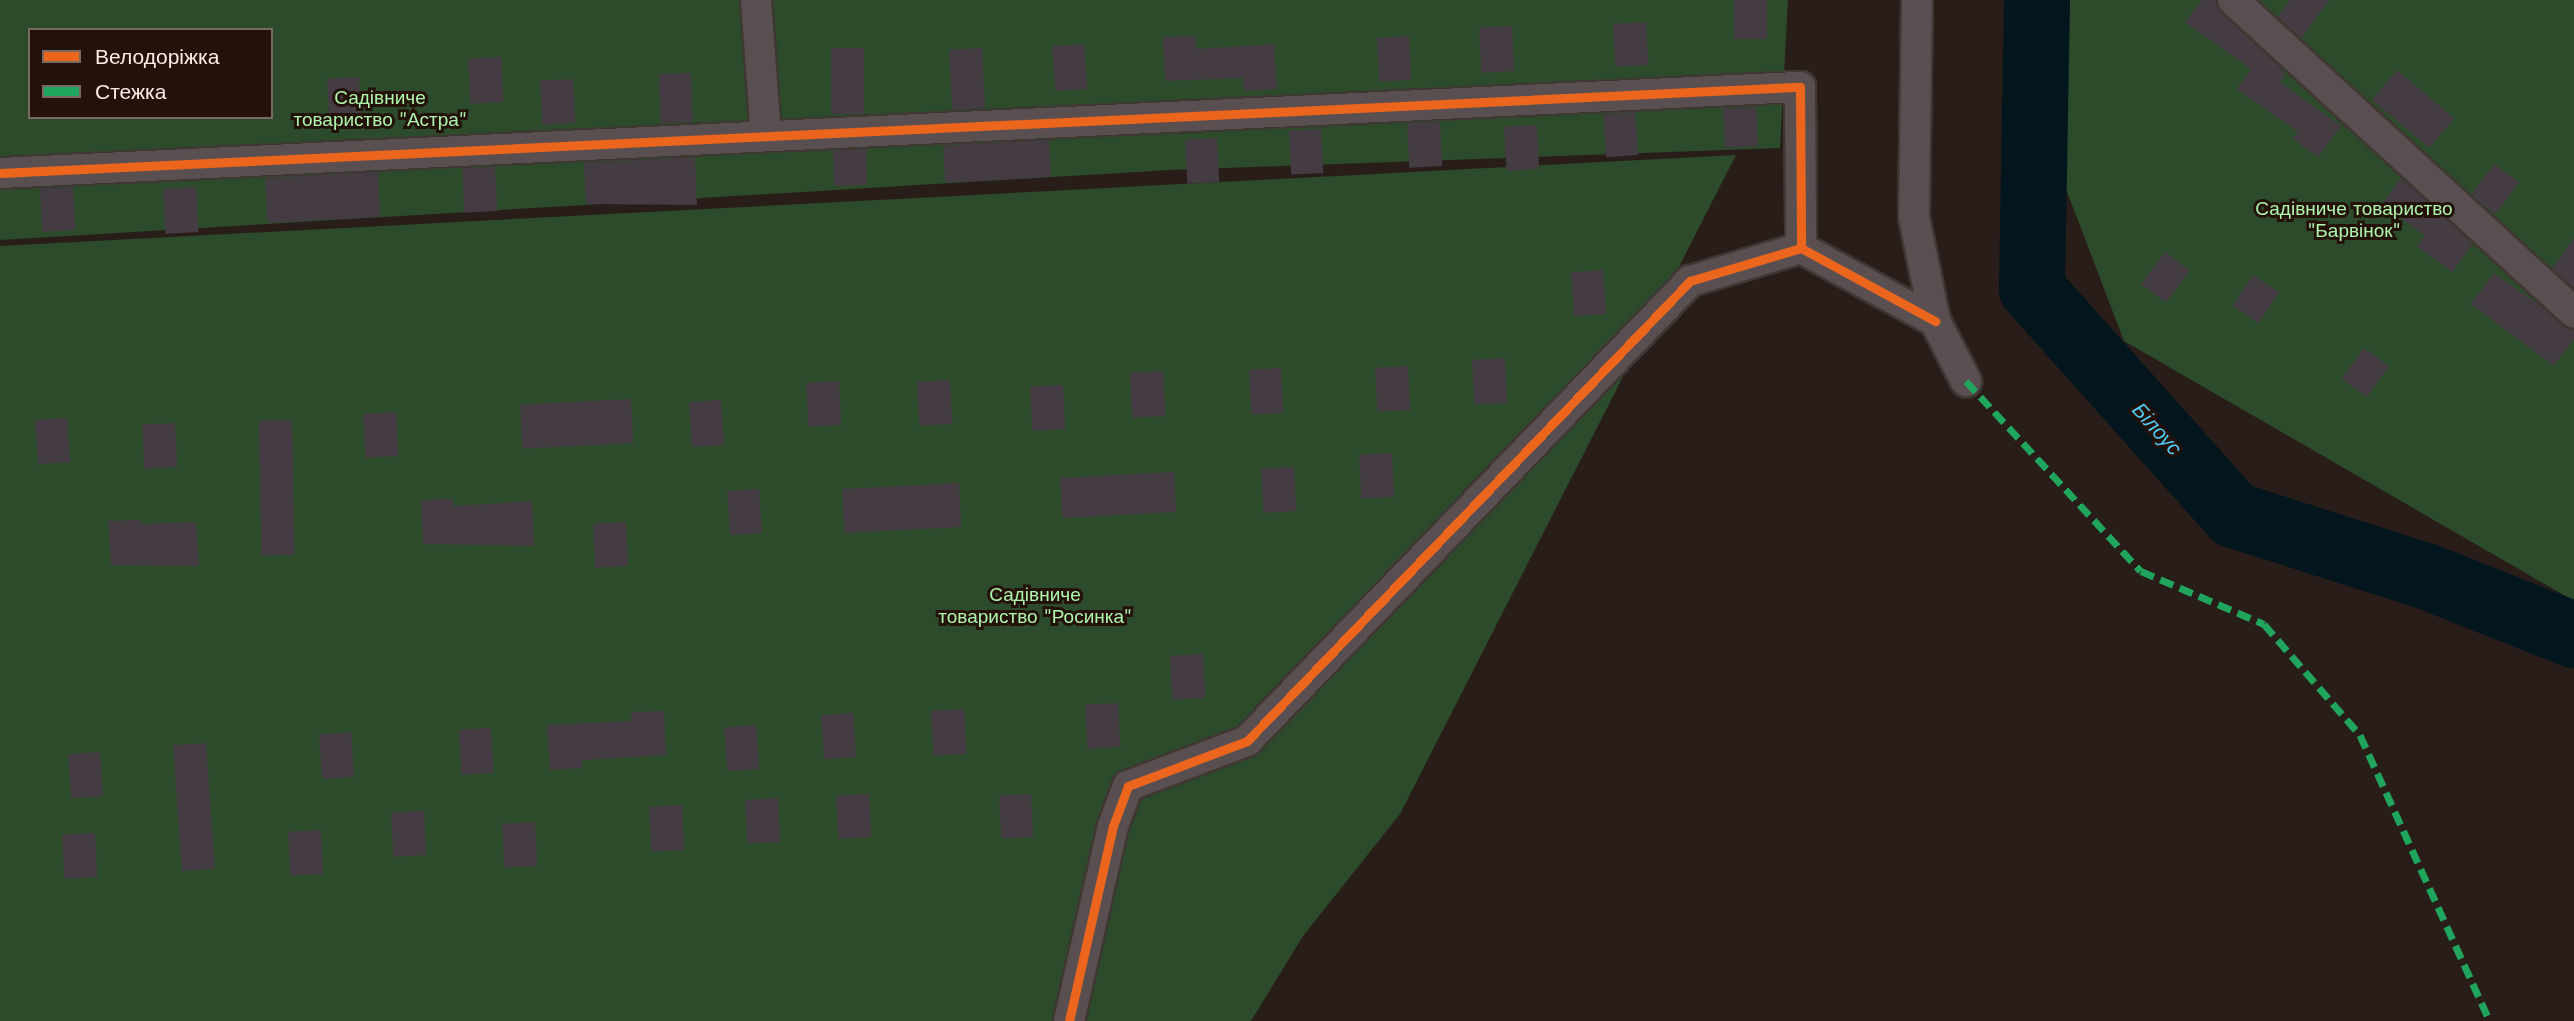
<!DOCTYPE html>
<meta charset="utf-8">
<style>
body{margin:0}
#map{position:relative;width:2574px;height:1021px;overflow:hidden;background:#281d18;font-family:"Work Sans",sans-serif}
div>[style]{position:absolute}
.green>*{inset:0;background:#2c4b2b}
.river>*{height:66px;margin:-33px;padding:0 33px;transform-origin:33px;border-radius:33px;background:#04161d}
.building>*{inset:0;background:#443b43;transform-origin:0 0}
.roads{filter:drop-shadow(2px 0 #3f3732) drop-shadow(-2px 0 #3f3732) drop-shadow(0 2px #3f3732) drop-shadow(0 -2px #3f3732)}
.street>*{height:30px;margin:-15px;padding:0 15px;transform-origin:15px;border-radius:15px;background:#5a4f50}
.quiet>*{height:7px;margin-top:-3.5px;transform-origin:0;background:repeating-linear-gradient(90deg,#20a55d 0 14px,transparent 0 21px)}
.cycleway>*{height:9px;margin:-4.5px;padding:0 4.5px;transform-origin:4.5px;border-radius:4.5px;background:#eb651d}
span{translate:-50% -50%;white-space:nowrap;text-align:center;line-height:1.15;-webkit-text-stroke:6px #241109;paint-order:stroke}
.park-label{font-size:19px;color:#acf6ac}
.water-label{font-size:21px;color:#4ecff7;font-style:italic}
.legend{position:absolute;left:28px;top:28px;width:245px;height:91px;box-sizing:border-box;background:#241109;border:2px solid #7a6961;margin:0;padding:9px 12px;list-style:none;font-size:21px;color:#faece6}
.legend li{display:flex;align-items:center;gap:14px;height:35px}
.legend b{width:35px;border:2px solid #7a6961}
</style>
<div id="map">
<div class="green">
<div style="clip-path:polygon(evenodd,0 0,1788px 0,1780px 148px,1170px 170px,0 240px,0 0,30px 30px,271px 30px,271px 117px,30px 117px,30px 30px)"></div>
<div style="clip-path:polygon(2040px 0,2574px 0,2574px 601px,2124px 341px,2027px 87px)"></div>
<div style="clip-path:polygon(1736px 155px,1400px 814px,1303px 936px,1251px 1021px,0 1021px,0 246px)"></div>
</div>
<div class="river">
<div style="left:2037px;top:0;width:289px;rotate:91deg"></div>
<div style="left:2032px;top:289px;width:303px;rotate:48.2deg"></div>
<div style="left:2234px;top:515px;width:204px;rotate:17.7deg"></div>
<div style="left:2428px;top:577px;width:157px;rotate:21.7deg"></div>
</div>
<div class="building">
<div style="left:1734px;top:0;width:33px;height:39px"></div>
<div style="clip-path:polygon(2202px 0,2216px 0,2221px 13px,2280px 67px,2285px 76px,2280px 82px,2341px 126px,2318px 157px,2293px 139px,2298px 132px,2237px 89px,2251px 69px,2185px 22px)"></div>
<div style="clip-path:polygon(2290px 0,2329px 0,2301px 39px,2278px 17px)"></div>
<div style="left:1646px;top:22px;width:43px;height:33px;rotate:87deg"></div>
<div style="left:1512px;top:26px;width:45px;height:33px;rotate:87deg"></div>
<div style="clip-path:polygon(1196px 36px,1196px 49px,1274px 44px,1277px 89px,1244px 91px,1243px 78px,1165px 81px,1163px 37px)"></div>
<div style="left:1409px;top:36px;width:44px;height:32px;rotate:87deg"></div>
<div style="left:1084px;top:44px;width:45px;height:32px;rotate:86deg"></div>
<div style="left:864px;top:48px;width:66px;height:33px;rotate:90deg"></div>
<div style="left:982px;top:48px;width:60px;height:33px;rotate:87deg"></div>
<div style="left:501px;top:57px;width:45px;height:33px;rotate:87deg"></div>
<div style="left:2397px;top:70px;width:75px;height:39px;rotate:40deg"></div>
<div style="left:691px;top:73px;width:49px;height:32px;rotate:88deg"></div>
<div style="left:359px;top:77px;width:44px;height:32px;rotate:87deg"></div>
<div style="left:573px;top:79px;width:44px;height:33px;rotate:87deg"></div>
<div style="left:1756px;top:107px;width:39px;height:33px;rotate:87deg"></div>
<div style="left:1635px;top:112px;width:43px;height:32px;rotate:86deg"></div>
<div style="left:1440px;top:122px;width:44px;height:33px;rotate:87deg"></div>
<div style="left:1537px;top:125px;width:44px;height:33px;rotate:87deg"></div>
<div style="left:1321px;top:129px;width:44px;height:32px;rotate:87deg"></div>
<div style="left:1217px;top:138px;width:44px;height:32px;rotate:87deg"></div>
<div style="left:1049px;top:140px;width:37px;height:106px;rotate:87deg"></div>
<div style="left:866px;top:149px;width:36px;height:33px;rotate:88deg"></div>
<div style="clip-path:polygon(695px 157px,697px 205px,586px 204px,584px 163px)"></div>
<div style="left:2494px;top:164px;width:31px;height:39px;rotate:36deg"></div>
<div style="left:495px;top:167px;width:44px;height:33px;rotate:87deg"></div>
<div style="left:378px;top:172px;width:45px;height:113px;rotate:87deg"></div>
<div style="clip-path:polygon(2401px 178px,2473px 244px,2452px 272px,2417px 246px,2425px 236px,2382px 204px)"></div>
<div style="left:73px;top:187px;width:43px;height:33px;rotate:87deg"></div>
<div style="left:196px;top:187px;width:45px;height:33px;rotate:87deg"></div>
<div style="clip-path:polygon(2574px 238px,2574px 289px,2552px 269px)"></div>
<div style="left:2165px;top:252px;width:31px;height:40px;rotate:37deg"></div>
<div style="left:1603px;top:270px;width:44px;height:32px;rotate:86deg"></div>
<div style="clip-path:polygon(2494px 273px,2574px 330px,2574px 339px,2554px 366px,2471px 304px)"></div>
<div style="left:2253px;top:275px;width:31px;height:37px;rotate:33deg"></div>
<div style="left:2364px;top:348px;width:31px;height:38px;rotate:36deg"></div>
<div style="left:1505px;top:358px;width:45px;height:33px;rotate:87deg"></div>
<div style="left:1408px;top:366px;width:44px;height:33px;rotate:87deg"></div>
<div style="left:1281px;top:368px;width:45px;height:32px;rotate:87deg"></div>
<div style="left:1163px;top:371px;width:45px;height:33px;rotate:87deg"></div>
<div style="left:950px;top:380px;width:44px;height:33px;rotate:87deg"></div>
<div style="left:839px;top:381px;width:44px;height:33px;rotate:87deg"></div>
<div style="left:1063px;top:385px;width:44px;height:33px;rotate:87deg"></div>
<div style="left:631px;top:399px;width:44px;height:111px;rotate:87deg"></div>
<div style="left:721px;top:400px;width:45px;height:32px;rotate:86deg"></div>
<div style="left:396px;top:412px;width:44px;height:33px;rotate:87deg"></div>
<div style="left:67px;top:418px;width:44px;height:32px;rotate:86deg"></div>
<div style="left:292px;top:420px;width:135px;height:33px;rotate:89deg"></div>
<div style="left:175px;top:423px;width:44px;height:33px;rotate:87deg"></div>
<div style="left:1392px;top:453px;width:44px;height:33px;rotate:87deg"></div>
<div style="left:1294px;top:467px;width:44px;height:33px;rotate:87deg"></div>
<div style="left:1174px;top:472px;width:40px;height:114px;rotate:87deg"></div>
<div style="left:959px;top:483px;width:44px;height:117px;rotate:87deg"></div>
<div style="left:759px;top:489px;width:44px;height:32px;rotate:86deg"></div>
<div style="clip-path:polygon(453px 499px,454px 506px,532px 501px,534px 546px,423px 544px,421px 500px)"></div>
<div style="clip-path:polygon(141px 520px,141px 524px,196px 522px,199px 566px,111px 565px,108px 521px)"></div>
<div style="left:626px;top:522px;width:44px;height:33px;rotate:87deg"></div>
<div style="left:1203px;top:654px;width:44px;height:33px;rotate:87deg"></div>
<div style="left:1118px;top:703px;width:44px;height:33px;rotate:87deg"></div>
<div style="left:964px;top:709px;width:45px;height:33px;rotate:87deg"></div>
<div style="clip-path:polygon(664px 711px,666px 755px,582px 760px,582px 768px,550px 770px,547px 725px,632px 721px,631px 712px)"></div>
<div style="left:853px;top:713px;width:44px;height:32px;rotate:86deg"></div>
<div style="left:756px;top:725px;width:44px;height:32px;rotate:86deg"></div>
<div style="left:491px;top:728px;width:45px;height:32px;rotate:87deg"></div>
<div style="left:351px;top:732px;width:45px;height:32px;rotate:86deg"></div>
<div style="left:206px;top:743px;width:126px;height:33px;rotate:86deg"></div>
<div style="left:100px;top:752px;width:44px;height:32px;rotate:86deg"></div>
<div style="left:869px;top:794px;width:43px;height:33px;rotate:87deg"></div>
<div style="left:1031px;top:794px;width:43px;height:32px;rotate:87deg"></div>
<div style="left:778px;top:798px;width:44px;height:33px;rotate:87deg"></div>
<div style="left:682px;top:805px;width:45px;height:33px;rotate:87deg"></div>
<div style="left:424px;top:811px;width:44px;height:33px;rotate:87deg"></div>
<div style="left:535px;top:822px;width:44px;height:33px;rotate:87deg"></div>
<div style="left:321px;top:830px;width:44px;height:33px;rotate:87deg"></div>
<div style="left:95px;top:833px;width:44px;height:33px;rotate:87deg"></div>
</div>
<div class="roads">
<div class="street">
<div style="left:756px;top:0;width:135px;rotate:85.8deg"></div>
<div style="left:1917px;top:0;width:217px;rotate:90.8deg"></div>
<div style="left:1914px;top:217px;width:106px;rotate:78.6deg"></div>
<div style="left:1935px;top:321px;width:68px;rotate:62.7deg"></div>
<div style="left:2233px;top:0;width:463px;rotate:42.5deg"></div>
<div style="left:0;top:173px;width:1802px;rotate:-2.74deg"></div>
<div style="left:1800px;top:87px;width:161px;rotate:89.6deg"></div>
<div style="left:1801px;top:248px;width:153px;rotate:28.6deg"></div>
<div style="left:1069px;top:1021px;width:200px;rotate:-77.3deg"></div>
<div style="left:1113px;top:826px;width:43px;rotate:-69.4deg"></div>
<div style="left:1128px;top:786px;width:127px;rotate:-20.7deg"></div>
<div style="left:1247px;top:741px;width:639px;rotate:-46.08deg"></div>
<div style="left:1690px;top:281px;width:116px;rotate:-16.6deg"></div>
</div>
</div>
<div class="quiet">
<div style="left:1966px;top:381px;width:258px;rotate:47.4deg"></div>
<div style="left:2141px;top:571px;width:134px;rotate:23.3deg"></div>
<div style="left:2264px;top:624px;width:147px;rotate:49.1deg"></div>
<div style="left:2360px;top:735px;width:314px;rotate:65.6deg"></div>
</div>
<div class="cycleway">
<div style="left:0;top:173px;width:1802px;rotate:-2.74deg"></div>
<div style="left:1800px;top:87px;width:161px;rotate:89.6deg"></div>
<div style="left:1801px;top:248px;width:153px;rotate:28.6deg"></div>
<div style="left:1069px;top:1021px;width:200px;rotate:-77.3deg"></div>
<div style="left:1113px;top:826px;width:43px;rotate:-69.4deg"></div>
<div style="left:1128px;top:786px;width:127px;rotate:-20.7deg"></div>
<div style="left:1247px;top:741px;width:639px;rotate:-46.08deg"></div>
<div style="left:1690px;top:281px;width:116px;rotate:-16.6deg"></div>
</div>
<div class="park-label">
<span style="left:380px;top:109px">Садівниче<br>товариство "Астра"</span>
<span style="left:2354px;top:220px">Садівниче товариство<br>"Барвінок"</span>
<span style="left:1035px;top:606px">Садівниче<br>товариство "Росинка"</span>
</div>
<div class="water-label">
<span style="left:2157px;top:429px;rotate:48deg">Білоус</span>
</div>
<ul class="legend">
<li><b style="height:9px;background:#eb651d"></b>Велодоріжка</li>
<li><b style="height:9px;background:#20a55d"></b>Стежка</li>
</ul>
</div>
